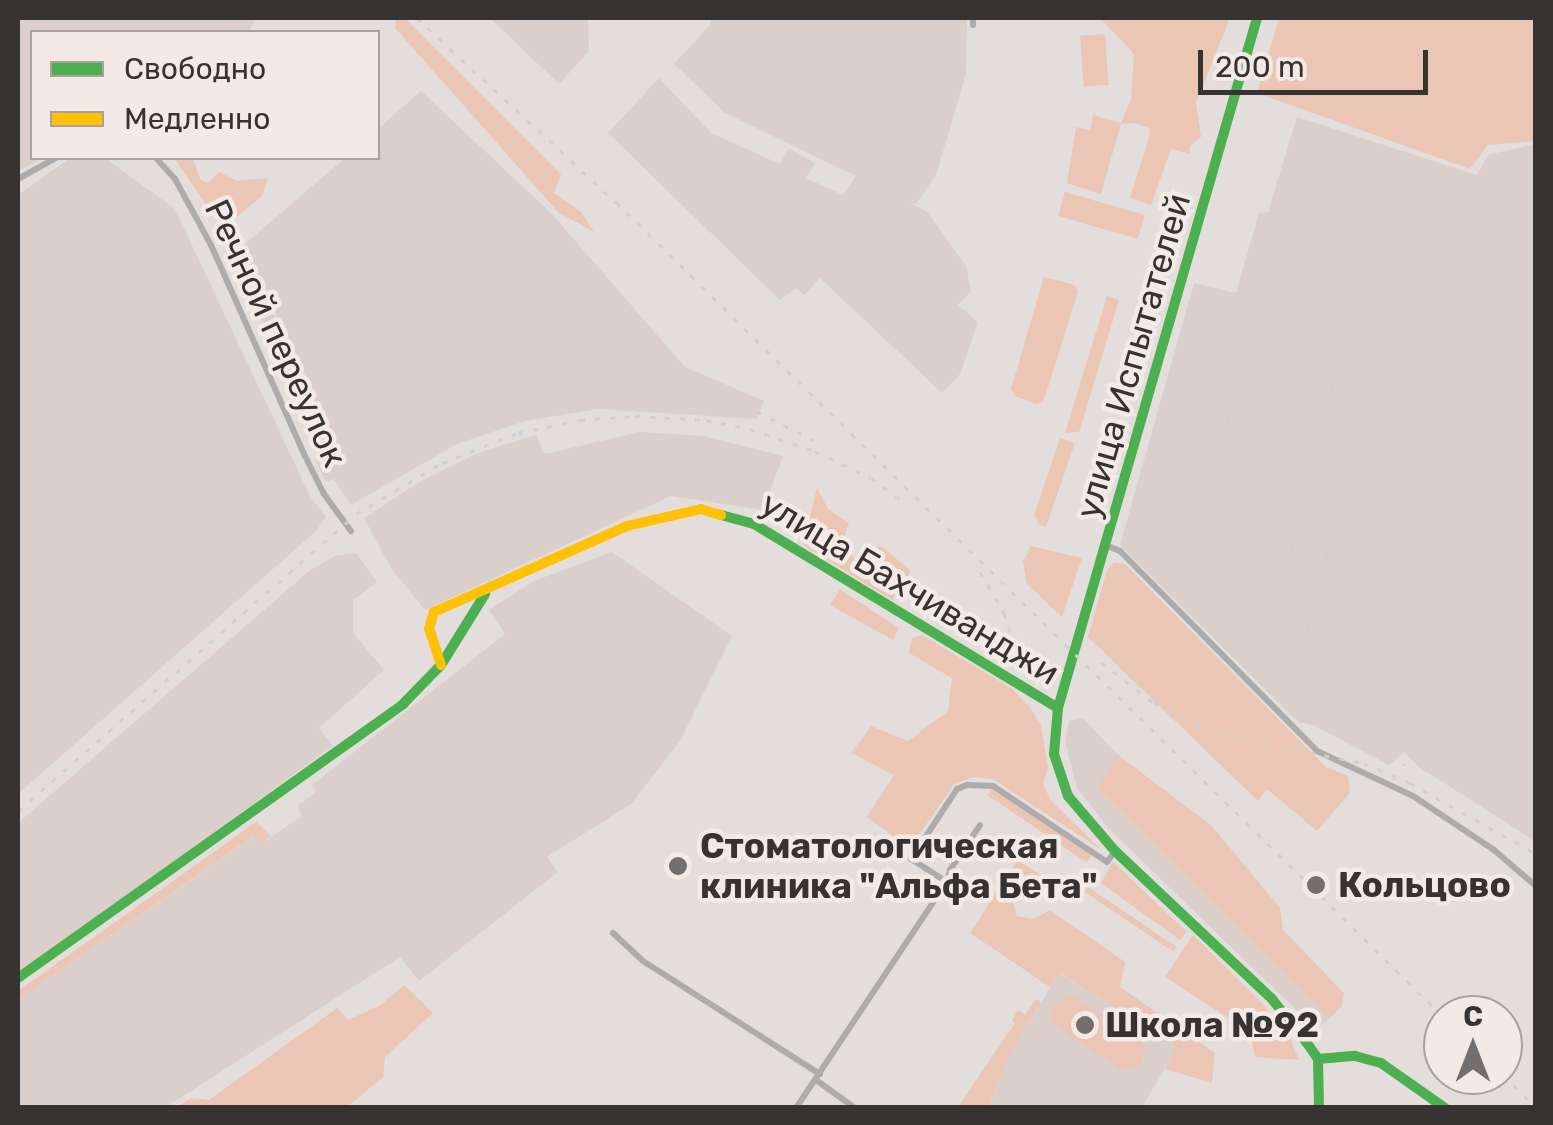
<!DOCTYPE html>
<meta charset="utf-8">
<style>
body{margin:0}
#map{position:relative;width:1553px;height:1125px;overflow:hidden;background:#e3dedc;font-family:Rubik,sans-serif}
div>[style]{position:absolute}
.built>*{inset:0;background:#dacfca}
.green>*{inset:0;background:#ebc6b4;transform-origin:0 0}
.street>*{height:6px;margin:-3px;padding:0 3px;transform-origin:3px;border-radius:3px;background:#adabab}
.fast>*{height:10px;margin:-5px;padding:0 5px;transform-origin:5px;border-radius:5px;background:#4caf50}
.slow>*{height:10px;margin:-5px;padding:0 5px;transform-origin:5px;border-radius:5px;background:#ffc107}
.rail>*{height:2.5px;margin-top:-1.25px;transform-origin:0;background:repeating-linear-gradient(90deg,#d1d0ce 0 5px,transparent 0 15px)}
.dots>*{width:28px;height:28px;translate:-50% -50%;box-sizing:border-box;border:5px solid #f3eae6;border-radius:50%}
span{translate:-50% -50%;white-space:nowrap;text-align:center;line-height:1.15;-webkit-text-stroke:9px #f3eae6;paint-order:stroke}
.street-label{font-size:35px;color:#373332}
.poi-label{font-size:35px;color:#373332;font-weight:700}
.left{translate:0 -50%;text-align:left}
.frame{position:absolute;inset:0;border:20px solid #373332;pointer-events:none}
.legend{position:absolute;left:30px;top:30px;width:350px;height:130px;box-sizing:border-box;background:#f3eae6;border:2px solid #a8a19e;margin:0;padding:12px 18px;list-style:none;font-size:30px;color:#373332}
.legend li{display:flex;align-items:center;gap:20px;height:50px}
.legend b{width:50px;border:2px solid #a8a19e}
.north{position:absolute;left:1423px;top:995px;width:100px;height:100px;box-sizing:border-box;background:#f3eae6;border:2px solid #a8a19e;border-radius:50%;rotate:0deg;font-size:28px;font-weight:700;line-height:40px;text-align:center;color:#373332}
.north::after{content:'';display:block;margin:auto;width:35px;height:45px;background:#736f6e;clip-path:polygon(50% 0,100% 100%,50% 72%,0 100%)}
.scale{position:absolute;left:1198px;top:50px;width:230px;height:45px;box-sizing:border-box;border:5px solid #373332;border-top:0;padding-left:12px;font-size:30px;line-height:35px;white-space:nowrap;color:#373332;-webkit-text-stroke:8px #f3eae6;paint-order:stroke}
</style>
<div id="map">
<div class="built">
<div style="clip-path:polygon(18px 18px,255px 18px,249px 32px,32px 32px,32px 158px,43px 158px,18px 171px)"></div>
<div style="clip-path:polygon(490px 18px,588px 18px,589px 51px,559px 84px)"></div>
<div style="clip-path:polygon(711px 18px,967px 18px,966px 74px,936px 175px,916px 204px,909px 202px,927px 212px,966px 266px,971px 291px,958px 305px,978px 322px,960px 374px,942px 393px,820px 278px,804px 295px,796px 288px,780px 300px,608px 133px,659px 78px,711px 133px,780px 164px,789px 148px,815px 163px,806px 178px,843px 195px,856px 176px,725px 113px,674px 64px,711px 24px)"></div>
<div style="clip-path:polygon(421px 91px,551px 213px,685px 367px,764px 401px,756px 419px,598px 409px,525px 421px,457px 444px,351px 505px,334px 479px,326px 482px,315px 460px,322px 455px,319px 444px,232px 255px,345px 158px,378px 158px,378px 129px)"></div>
<div style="clip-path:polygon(1297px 117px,1477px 175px,1488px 155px,1535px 144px,1535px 841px,1419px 767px,1404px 752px,1389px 765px,1313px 725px,1298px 722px,1120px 545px,1194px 283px,1236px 293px,1259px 213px,1268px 212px)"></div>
<div style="clip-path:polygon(70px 158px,105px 158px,175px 209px,310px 496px,326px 517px,316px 531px,18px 794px,18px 195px)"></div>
<div style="clip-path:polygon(640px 432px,704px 436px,783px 456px,763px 510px,671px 496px,425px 610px,391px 568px,364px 518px,421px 481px,478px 453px,536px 435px,545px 454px)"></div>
<div style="clip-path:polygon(612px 552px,732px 636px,680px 741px,631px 804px,547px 857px,558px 872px,419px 981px,400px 957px,166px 1107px,18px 1108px,18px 999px,255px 836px,262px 843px,302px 816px,297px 806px,316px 792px,312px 785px,505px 634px,489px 610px,534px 581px)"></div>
<div style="clip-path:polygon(356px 553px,377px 582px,353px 600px,353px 633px,384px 670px,319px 728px,333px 746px,18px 974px,18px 823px,309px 571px,335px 556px)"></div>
<div style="clip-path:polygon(1083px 718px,1117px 754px,1099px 790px,1329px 1019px,1316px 1029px,1110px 830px,1077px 788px,1065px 741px,1069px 721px)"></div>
<div style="clip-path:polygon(1059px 973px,1178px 1047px,1142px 1107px,988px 1108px,1010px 1054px)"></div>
</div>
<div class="green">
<div style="clip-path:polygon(396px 18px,405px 18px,561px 174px,554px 193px,581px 212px,594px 232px,558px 212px,395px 28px)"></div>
<div style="clip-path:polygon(1100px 18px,1230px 18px,1196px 102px,1201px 137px,1190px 146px,1190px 154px,1171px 149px,1151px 205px,1130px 198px,1150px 134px,1149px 128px,1134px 123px,1121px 124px,1101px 194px,1067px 183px,1076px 127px,1090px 130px,1093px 115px,1121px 123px,1131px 99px,1134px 54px)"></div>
<div style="clip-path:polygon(1279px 18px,1535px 18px,1535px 141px,1488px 145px,1470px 169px,1257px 93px)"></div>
<div style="left:1105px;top:34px;width:51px;height:25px;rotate:86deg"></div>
<div style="clip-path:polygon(174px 158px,192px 158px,201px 180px,208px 183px,219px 172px,237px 181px,267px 178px,263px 195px,223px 229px)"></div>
<div style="left:1065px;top:192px;width:83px;height:25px;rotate:16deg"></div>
<div style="clip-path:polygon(1044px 277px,1075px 285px,1078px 292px,1043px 403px,1036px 404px,1015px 396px,1011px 389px)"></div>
<div style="clip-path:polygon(1107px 296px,1119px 300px,1081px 426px,1079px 432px,1065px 433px)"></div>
<div style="clip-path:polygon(1060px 438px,1075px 443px,1046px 527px,1038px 524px,1034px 515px)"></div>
<div style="clip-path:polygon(817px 488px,828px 509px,849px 523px,841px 546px,878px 579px,886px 572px,870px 556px,880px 545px,911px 571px,892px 600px,803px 545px)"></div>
<div style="clip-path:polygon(1031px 546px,1082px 558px,1062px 617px,1027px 584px,1023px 561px)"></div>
<div style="clip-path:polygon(1114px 562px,1125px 564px,1326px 767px,1348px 776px,1350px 793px,1317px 831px,1267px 789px,1258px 801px,1088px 637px,1107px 570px)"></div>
<div style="clip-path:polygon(840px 589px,899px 628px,893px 640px,830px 605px)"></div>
<div style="clip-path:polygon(922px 635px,1011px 688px,1030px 707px,1041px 725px,1048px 767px,1043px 784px,1051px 801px,1102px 850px,993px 779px,974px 777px,954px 784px,910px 848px,867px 817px,894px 775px,851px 753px,871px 726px,908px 741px,948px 711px,952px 678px,909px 653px,912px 638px)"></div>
<div style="clip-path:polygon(1117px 754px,1212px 826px,1280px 908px,1283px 930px,1344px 993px,1342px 1006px,1329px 1019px,1098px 789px)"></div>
<div style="left:993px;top:787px;width:120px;height:10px;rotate:34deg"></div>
<div style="clip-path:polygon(256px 822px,271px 836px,261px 843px,254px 836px,18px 999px,18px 991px)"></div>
<div style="clip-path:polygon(1017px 860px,1055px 884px,1049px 894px,1038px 887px,1022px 889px,1013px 903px,1017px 916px,1034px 919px,1050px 910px,1125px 962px,1120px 987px,1215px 1053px,1212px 1083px,1165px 1069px,1177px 1047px,1060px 973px,1050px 987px,970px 933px)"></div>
<div style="clip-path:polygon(1113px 862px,1187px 932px,1180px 940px,1101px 883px)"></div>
<div style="left:1088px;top:887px;width:107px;height:6px;rotate:34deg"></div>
<div style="clip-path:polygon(1193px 935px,1264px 1005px,1289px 1036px,1299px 1060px,1255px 1057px,1250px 1032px,1165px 977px)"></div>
<div style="clip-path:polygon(404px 985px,433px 1013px,385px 1057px,383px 1077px,347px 1107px,177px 1107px,192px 1098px,209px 1100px,337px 1008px,348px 1020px,379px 1006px)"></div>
<div style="clip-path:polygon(1064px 997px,1073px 997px,1138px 1038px,1145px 1046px,1141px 1065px,1121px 1070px,1052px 1024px,1051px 1008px)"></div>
<div style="clip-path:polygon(1036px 999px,1041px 1002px,1010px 1054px,988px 1107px,958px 1107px,1015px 1023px,1012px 1020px,1018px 1010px,1025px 1014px)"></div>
</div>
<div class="street">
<div style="left:973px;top:25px;width:7px;rotate:-90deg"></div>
<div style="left:156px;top:158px;width:28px;rotate:48deg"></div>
<div style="left:175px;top:179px;width:75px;rotate:61.4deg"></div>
<div style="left:211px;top:245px;width:231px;rotate:66deg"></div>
<div style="left:305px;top:456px;width:42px;rotate:63.4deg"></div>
<div style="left:324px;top:494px;width:46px;rotate:53.9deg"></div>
<div style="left:18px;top:179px;width:43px;rotate:-28.9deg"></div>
<div style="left:1108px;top:546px;width:13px;rotate:23deg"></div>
<div style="left:1120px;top:551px;width:281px;rotate:45.4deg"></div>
<div style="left:1317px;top:751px;width:106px;rotate:25.1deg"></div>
<div style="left:1413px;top:796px;width:97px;rotate:33.7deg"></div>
<div style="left:1494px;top:850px;width:55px;rotate:40.6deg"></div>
<div style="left:947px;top:882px;width:43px;rotate:-147.4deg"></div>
<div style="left:911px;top:859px;width:84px;rotate:-56.7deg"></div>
<div style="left:957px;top:789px;width:11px;rotate:-22deg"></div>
<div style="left:967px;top:785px;width:26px;rotate:2deg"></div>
<div style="left:993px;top:786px;width:137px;rotate:33.7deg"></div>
<div style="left:1107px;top:862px;width:14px;rotate:-54deg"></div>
<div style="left:613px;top:933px;width:41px;rotate:43deg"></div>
<div style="left:643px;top:961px;width:210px;rotate:32.6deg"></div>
<div style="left:816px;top:1080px;width:48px;rotate:35.7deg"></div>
<div style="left:796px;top:1108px;width:272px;rotate:-56.3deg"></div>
<div style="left:947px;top:882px;width:12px;rotate:-76deg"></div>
<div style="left:950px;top:870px;width:54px;rotate:-56.3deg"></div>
</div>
<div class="fast">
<div style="left:1257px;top:18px;width:718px;rotate:106.09deg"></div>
<div style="left:1058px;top:708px;width:46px;rotate:95deg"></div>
<div style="left:1054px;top:754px;width:44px;rotate:71.6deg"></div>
<div style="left:1068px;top:796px;width:72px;rotate:49.5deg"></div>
<div style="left:1115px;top:851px;width:216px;rotate:43.3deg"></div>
<div style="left:1272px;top:999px;width:56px;rotate:51.5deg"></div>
<div style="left:1307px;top:1043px;width:19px;rotate:55deg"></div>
<div style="left:1318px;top:1059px;width:49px;rotate:88.8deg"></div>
<div style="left:721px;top:515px;width:34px;rotate:15deg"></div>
<div style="left:754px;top:524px;width:355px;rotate:31.2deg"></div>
<div style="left:18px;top:978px;width:473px;rotate:-35.4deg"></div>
<div style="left:403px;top:704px;width:54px;rotate:-45.7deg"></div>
<div style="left:441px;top:665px;width:84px;rotate:-58.2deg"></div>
<div style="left:1318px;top:1059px;width:37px;rotate:-5deg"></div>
<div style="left:1355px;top:1056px;width:27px;rotate:15deg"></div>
<div style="left:1381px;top:1063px;width:78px;rotate:35.1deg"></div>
</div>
<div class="slow">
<div style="left:441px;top:665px;width:38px;rotate:-108deg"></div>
<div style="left:429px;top:629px;width:18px;rotate:-74deg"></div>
<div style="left:434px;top:612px;width:211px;rotate:-24deg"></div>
<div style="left:627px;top:526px;width:76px;rotate:-12.9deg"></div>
<div style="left:701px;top:509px;width:21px;rotate:17deg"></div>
</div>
<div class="rail">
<div style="left:417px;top:18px;width:271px;rotate:42.8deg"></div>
<div style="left:616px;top:202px;width:1160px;rotate:44.55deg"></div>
<div style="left:1289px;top:184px;width:288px;rotate:104.5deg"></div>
<div style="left:1217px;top:463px;width:45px;rotate:96.3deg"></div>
<div style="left:1212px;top:508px;width:55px;rotate:84.8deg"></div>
<div style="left:1217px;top:563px;width:61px;rotate:71.9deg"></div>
<div style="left:1236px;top:621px;width:57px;rotate:57.1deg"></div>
<div style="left:1267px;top:669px;width:163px;rotate:37.8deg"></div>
<div style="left:279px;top:264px;width:372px;rotate:15deg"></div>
<div style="left:638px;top:360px;width:50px;rotate:22.4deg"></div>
<div style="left:274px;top:279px;width:344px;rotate:15.5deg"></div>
<div style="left:365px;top:453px;width:98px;rotate:-27.3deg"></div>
<div style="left:452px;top:408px;width:42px;rotate:-19.3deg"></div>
<div style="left:492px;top:394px;width:46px;rotate:-13.7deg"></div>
<div style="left:537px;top:383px;width:69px;rotate:-5deg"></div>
<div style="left:606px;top:377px;width:126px;rotate:9.6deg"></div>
<div style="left:730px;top:398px;width:93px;rotate:26.8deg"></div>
<div style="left:1327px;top:473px;width:80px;rotate:105.3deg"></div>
<div style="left:1306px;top:550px;width:44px;rotate:93.9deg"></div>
<div style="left:1303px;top:594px;width:37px;rotate:81deg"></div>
<div style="left:1309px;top:631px;width:65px;rotate:70.2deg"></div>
<div style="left:1348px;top:478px;width:82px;rotate:105.6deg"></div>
<div style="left:1326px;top:557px;width:62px;rotate:86.3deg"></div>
<div style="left:1330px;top:619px;width:74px;rotate:72.8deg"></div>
<div style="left:1352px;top:690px;width:92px;rotate:54.8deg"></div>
<div style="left:980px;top:572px;width:48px;rotate:59.7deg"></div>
<div style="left:1004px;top:613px;width:39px;rotate:71deg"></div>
<div style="left:1101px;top:662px;width:67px;rotate:37.7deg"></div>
<div style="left:1154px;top:703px;width:47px;rotate:26.6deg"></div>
<div style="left:1196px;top:724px;width:42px;rotate:19.3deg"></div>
<div style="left:1236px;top:738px;width:130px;rotate:11.1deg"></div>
<div style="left:1364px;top:763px;width:50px;rotate:23.5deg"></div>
<div style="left:1410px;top:783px;width:145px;rotate:29.4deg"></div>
<div style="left:1332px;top:716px;width:77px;rotate:-117.9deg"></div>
<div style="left:1296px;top:648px;width:54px;rotate:-100.7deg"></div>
<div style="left:1286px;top:595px;width:45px;rotate:-83.7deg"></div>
<div style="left:1291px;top:550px;width:224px;rotate:-75.8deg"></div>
<div style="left:18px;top:811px;width:450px;rotate:-41.3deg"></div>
<div style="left:356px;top:514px;width:100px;rotate:-30.7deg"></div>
<div style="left:442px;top:463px;width:82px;rotate:-21.5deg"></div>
<div style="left:518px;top:433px;width:63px;rotate:-11.8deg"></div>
<div style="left:580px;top:420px;width:55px;rotate:-4.2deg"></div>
<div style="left:635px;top:416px;width:71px;rotate:3.2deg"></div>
<div style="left:706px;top:420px;width:45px;rotate:11.6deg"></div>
<div style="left:750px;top:429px;width:69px;rotate:18.7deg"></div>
<div style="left:815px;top:451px;width:62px;rotate:25.7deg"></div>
<div style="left:871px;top:478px;width:43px;rotate:35.5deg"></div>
<div style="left:1503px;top:1075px;width:46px;rotate:44.1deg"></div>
</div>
<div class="dots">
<div style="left:678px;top:866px;background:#736f6e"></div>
<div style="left:1316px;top:885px;background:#736f6e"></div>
<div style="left:1085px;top:1025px;background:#736f6e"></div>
</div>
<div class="street-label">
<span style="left:276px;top:333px;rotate:65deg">Речной переулок</span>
<span style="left:1133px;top:356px;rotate:-74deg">улица Испытателей</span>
<span style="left:910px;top:588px;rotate:31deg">улица Бахчиванджи</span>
</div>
<div class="poi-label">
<span class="left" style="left:700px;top:866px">Стоматологическая<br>клиника "Альфа Бета"</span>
<span class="left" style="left:1338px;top:885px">Кольцово</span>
<span class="left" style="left:1105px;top:1025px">Школа №92</span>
</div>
<div class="frame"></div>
<ul class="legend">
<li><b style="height:12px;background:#4caf50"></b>Свободно</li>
<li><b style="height:12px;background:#ffc107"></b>Медленно</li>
</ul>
<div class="north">С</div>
<div class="scale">200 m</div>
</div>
